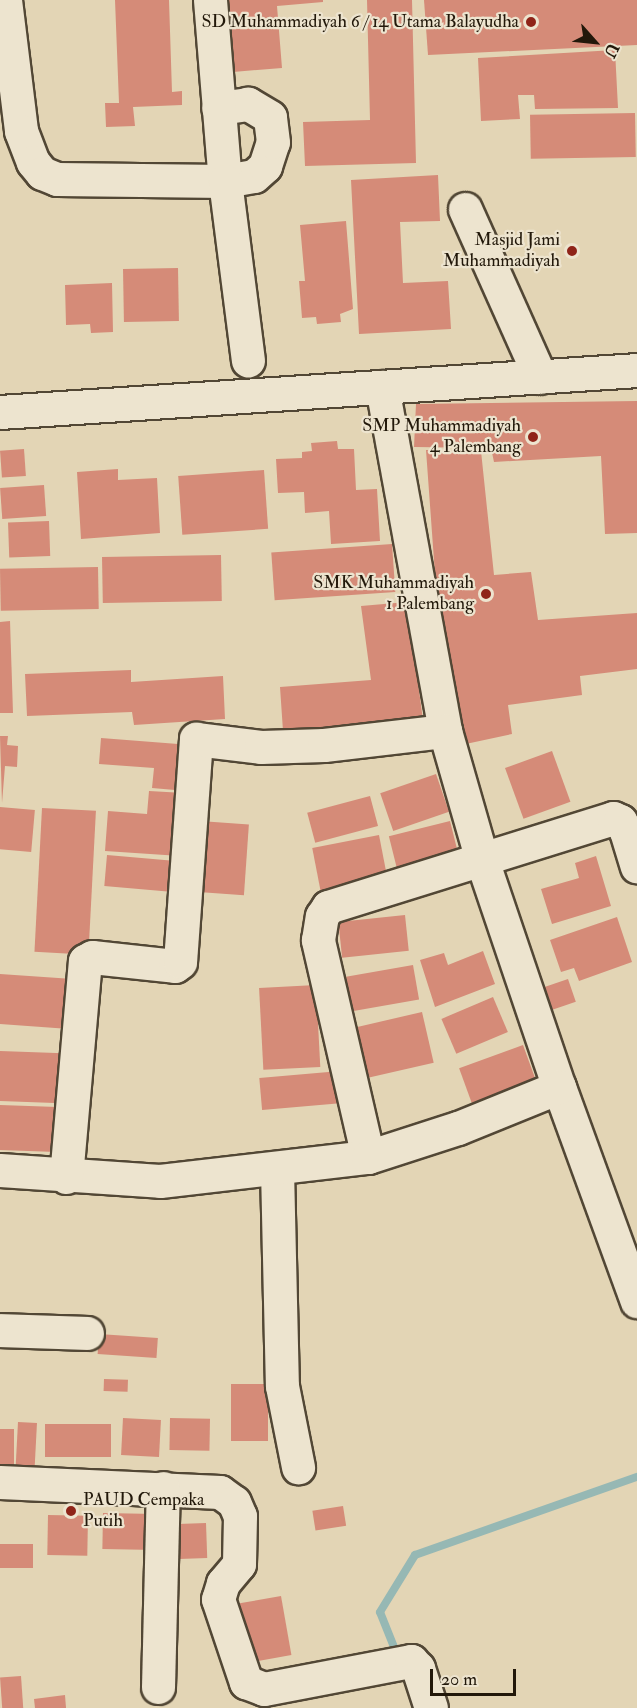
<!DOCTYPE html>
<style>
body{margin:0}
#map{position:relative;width:637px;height:1708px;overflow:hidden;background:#e3d5b5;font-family:"IM FELL Double Pica",serif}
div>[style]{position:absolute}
.stream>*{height:8px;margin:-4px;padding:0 4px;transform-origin:4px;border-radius:4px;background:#96b8b4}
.building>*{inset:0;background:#d58b78;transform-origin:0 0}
.roads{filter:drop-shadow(2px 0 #524735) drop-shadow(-2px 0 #524735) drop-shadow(0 2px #524735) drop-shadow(0 -2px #524735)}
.minor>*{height:33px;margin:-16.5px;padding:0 16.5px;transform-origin:16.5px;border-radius:16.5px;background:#ede4cf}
.dots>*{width:16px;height:16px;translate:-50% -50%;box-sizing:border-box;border:3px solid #ede4cf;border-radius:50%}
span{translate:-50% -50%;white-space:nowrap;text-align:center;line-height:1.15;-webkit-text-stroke:4.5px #ede4cf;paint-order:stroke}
.poi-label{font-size:18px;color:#22180a}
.right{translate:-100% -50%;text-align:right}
.left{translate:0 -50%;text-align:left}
.north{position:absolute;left:565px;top:12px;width:60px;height:60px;-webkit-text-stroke:4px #ede4cf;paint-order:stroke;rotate:117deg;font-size:16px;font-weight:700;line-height:24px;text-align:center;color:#22180a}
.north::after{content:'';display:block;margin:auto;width:21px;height:27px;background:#22180a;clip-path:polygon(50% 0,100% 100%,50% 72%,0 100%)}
.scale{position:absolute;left:430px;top:1669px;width:86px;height:27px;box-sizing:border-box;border:3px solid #22180a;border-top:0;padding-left:8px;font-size:18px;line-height:21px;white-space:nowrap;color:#22180a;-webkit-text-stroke:4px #ede4cf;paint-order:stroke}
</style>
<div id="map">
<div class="stream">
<div style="left:398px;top:1657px;width:48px;rotate:-111.8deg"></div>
<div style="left:380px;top:1612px;width:67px;rotate:-58.4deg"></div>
<div style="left:415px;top:1555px;width:235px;rotate:-19.4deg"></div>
</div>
<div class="building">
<div style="clip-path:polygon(115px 0,169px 0,172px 92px,182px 91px,182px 105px,133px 107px,135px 126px,106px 127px,105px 103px,119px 103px)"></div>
<div style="clip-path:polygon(227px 0,323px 0,323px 2px,277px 6px,282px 68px,233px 72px)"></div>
<div style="clip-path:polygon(367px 0,412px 0,416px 163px,305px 166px,303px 122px,370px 120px)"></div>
<div style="clip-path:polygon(424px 0,637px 0,637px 45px,428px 55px)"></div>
<div style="clip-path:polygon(615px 50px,618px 108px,535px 109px,534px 95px,518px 95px,520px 119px,481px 121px,478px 58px)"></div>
<div style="left:635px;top:113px;width:44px;height:105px;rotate:89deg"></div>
<div style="clip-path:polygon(438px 175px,440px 221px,400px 222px,403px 283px,448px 281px,451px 329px,359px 334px,351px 180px)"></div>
<div style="clip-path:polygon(346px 221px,353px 309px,340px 314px,341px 322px,317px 324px,316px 317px,302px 318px,299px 281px,305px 281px,300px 225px)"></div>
<div style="left:178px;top:268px;width:53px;height:55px;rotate:89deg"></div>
<div style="clip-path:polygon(112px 283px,113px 332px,91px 333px,90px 324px,66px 325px,65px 285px)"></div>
<div style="clip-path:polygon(637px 401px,637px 533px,605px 534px,601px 456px,494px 462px,491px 448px,414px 447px,416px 404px)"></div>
<div style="clip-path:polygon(337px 441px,338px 449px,354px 449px,356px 490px,377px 489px,380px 541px,331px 544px,329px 511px,305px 513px,304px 492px,278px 493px,276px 459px,302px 458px,302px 452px,312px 451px,311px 443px)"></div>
<div style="left:24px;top:449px;width:27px;height:24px;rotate:86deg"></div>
<div style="clip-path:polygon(426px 450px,481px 451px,494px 575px,531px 572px,538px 620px,637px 613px,637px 669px,580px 676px,582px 695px,508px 705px,512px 734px,461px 745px,435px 574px)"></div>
<div style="clip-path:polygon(118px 469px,118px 480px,157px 478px,160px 533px,81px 539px,77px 472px)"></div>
<div style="left:264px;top:470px;width:59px;height:86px;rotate:86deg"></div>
<div style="left:44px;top:485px;width:31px;height:44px;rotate:86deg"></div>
<div style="left:49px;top:521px;width:35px;height:41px;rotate:88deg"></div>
<div style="left:392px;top:544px;width:48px;height:121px;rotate:86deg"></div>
<div style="left:221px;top:555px;width:46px;height:119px;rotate:89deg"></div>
<div style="left:98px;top:567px;width:42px;height:98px;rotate:89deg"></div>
<div style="clip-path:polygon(407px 602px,423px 720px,283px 731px,280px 687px,371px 680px,361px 606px)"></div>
<div style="clip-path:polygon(10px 621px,13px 713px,0 713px,0 622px)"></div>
<div style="clip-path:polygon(131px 670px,131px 682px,223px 676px,225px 719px,134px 725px,132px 712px,27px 716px,25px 674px)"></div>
<div style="clip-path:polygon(0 736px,8px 736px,7px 745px,18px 746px,17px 767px,5px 766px,2px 803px)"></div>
<div style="clip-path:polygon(101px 738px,178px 744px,175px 790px,152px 788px,154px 768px,99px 764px)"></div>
<div style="left:552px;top:751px;width:54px;height:50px;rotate:70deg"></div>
<div style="left:436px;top:774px;width:40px;height:59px;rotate:71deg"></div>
<div style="clip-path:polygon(149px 791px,184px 793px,180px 856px,105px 851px,108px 811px,147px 814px)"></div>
<div style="left:370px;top:796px;width:31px;height:65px;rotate:75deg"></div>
<div style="left:0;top:807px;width:35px;height:42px;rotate:5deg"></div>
<div style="left:42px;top:808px;width:54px;height:144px;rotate:3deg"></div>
<div style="left:200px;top:821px;width:49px;height:71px;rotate:4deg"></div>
<div style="left:450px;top:821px;width:40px;height:63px;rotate:76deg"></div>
<div style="left:379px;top:835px;width:44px;height:68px;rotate:79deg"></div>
<div style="left:107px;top:855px;width:72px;height:31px;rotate:5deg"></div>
<div style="clip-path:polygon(596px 856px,611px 906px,552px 924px,541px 889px,579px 878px,575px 863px)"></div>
<div style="left:405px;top:915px;width:36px;height:67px;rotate:84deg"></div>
<div style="clip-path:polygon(617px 917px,632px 962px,579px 981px,574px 968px,561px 972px,550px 940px)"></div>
<div style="clip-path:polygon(483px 951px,495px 984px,435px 1007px,420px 960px,444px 953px,448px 965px)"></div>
<div style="left:413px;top:965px;width:35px;height:68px;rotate:80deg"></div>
<div style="left:0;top:974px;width:73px;height:50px;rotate:4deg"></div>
<div style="left:568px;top:979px;width:24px;height:31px;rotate:71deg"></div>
<div style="left:316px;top:985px;width:82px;height:57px;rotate:87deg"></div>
<div style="left:493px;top:997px;width:38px;height:56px;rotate:67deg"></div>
<div style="left:422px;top:1012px;width:52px;height:73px;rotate:77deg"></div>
<div style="left:523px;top:1045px;width:37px;height:68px;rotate:70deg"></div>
<div style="left:0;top:1051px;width:70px;height:50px;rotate:2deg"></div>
<div style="left:340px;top:1071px;width:32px;height:81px;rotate:85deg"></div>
<div style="left:0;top:1105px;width:65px;height:45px;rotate:2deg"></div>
<div style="left:99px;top:1334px;width:59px;height:20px;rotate:4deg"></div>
<div style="left:104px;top:1379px;width:24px;height:12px;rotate:2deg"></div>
<div style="left:268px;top:1384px;width:57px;height:37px;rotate:90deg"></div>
<div style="left:123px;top:1418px;width:38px;height:37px;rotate:3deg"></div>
<div style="left:170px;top:1418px;width:40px;height:32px;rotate:1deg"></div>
<div style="left:18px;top:1422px;width:19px;height:52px;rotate:3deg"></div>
<div style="left:45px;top:1424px;width:66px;height:33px"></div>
<div style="left:0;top:1429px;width:14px;height:45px"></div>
<div style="left:343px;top:1506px;width:20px;height:31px;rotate:81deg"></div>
<div style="left:103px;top:1513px;width:53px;height:36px;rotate:1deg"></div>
<div style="left:48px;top:1515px;width:40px;height:40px;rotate:1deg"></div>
<div style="left:206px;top:1523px;width:35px;height:35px;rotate:88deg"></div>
<div style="left:0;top:1544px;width:33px;height:24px"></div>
<div style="left:281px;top:1596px;width:60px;height:48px;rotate:80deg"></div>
<div style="left:21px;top:1676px;width:32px;height:21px;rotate:86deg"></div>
<div style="clip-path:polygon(65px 1695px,66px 1708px,35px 1708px,34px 1699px)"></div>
</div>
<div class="roads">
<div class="minor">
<div style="left:5px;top:0;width:132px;rotate:83deg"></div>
<div style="left:21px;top:131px;width:33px;rotate:69deg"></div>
<div style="left:33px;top:162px;width:14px;rotate:51deg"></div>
<div style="left:42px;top:173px;width:16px;rotate:22deg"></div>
<div style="left:57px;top:179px;width:168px;rotate:0.7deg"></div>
<div style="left:225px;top:181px;width:29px;rotate:-10deg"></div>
<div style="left:254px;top:176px;width:15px;rotate:-42deg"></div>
<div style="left:265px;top:166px;width:25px;rotate:-72deg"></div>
<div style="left:273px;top:142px;width:25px;rotate:-97deg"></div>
<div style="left:270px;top:117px;width:26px;rotate:-149deg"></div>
<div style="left:248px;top:104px;width:30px;rotate:172deg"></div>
<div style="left:210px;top:0;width:182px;rotate:85.3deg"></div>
<div style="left:225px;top:181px;width:181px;rotate:82.7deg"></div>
<div style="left:465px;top:209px;width:184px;rotate:65.9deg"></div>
<div style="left:382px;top:387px;width:350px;rotate:79.6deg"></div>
<div style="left:445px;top:731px;width:134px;rotate:74deg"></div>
<div style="left:482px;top:860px;width:240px;rotate:71.3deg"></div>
<div style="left:559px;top:1087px;width:228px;rotate:70deg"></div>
<div style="left:0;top:412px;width:638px;rotate:-3.77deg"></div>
<div style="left:368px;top:1157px;width:223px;rotate:-103deg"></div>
<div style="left:318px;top:940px;width:24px;rotate:-81deg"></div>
<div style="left:322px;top:916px;width:11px;rotate:-56deg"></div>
<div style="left:328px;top:907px;width:299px;rotate:-17.3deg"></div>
<div style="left:613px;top:818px;width:8px;rotate:23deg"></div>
<div style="left:620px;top:821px;width:12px;rotate:59deg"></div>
<div style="left:626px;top:831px;width:37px;rotate:73deg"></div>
<div style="left:277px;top:1169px;width:217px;rotate:88.7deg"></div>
<div style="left:282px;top:1386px;width:83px;rotate:78.8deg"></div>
<div style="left:0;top:1170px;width:160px;rotate:3.9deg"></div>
<div style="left:160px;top:1181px;width:209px;rotate:-6.6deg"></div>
<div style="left:368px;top:1157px;width:95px;rotate:-17.9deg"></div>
<div style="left:458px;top:1128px;width:109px;rotate:-22.1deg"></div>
<div style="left:66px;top:1177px;width:217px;rotate:-85deg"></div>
<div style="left:85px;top:961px;width:8px;rotate:-30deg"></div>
<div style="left:92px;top:957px;width:83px;rotate:6.2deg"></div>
<div style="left:175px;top:966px;width:6px;rotate:-39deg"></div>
<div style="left:180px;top:962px;width:224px;rotate:-85.9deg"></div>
<div style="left:196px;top:739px;width:65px;rotate:7deg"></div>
<div style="left:261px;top:747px;width:63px;rotate:-1.8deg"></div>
<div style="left:324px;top:745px;width:122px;rotate:-6.6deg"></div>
<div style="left:0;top:1330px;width:87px;rotate:2deg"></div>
<div style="left:0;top:1482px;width:220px;rotate:2.6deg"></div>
<div style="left:220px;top:1492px;width:17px;rotate:36deg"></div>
<div style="left:234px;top:1502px;width:15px;rotate:67deg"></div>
<div style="left:240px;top:1516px;width:48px;rotate:91.2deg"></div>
<div style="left:239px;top:1564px;width:25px;rotate:130deg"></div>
<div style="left:223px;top:1583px;width:17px;rotate:107deg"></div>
<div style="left:218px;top:1599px;width:88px;rotate:71.4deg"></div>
<div style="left:246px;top:1682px;width:19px;rotate:21deg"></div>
<div style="left:264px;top:1689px;width:150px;rotate:-10.8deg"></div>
<div style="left:411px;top:1661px;width:10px;rotate:45deg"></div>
<div style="left:418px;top:1668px;width:42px;rotate:72deg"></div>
<div style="left:158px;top:1687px;width:199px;rotate:-88.6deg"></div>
</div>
</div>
<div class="dots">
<div style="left:531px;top:22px;background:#8f2418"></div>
<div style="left:572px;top:251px;background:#8f2418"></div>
<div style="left:533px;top:437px;background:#8f2418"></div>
<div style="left:486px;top:594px;background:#8f2418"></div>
<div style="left:71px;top:1511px;background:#8f2418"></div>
</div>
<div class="poi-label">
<span class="right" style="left:519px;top:22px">SD Muhammadiyah 6 / 14 Utama Balayudha</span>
<span class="right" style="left:560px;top:251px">Masjid Jami<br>Muhammadiyah</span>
<span class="right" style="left:521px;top:437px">SMP Muhammadiyah<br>4 Palembang</span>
<span class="right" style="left:474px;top:594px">SMK Muhammadiyah<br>1 Palembang</span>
<span class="left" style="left:83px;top:1511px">PAUD Cempaka<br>Putih</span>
</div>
<div class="north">U</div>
<div class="scale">20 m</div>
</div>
